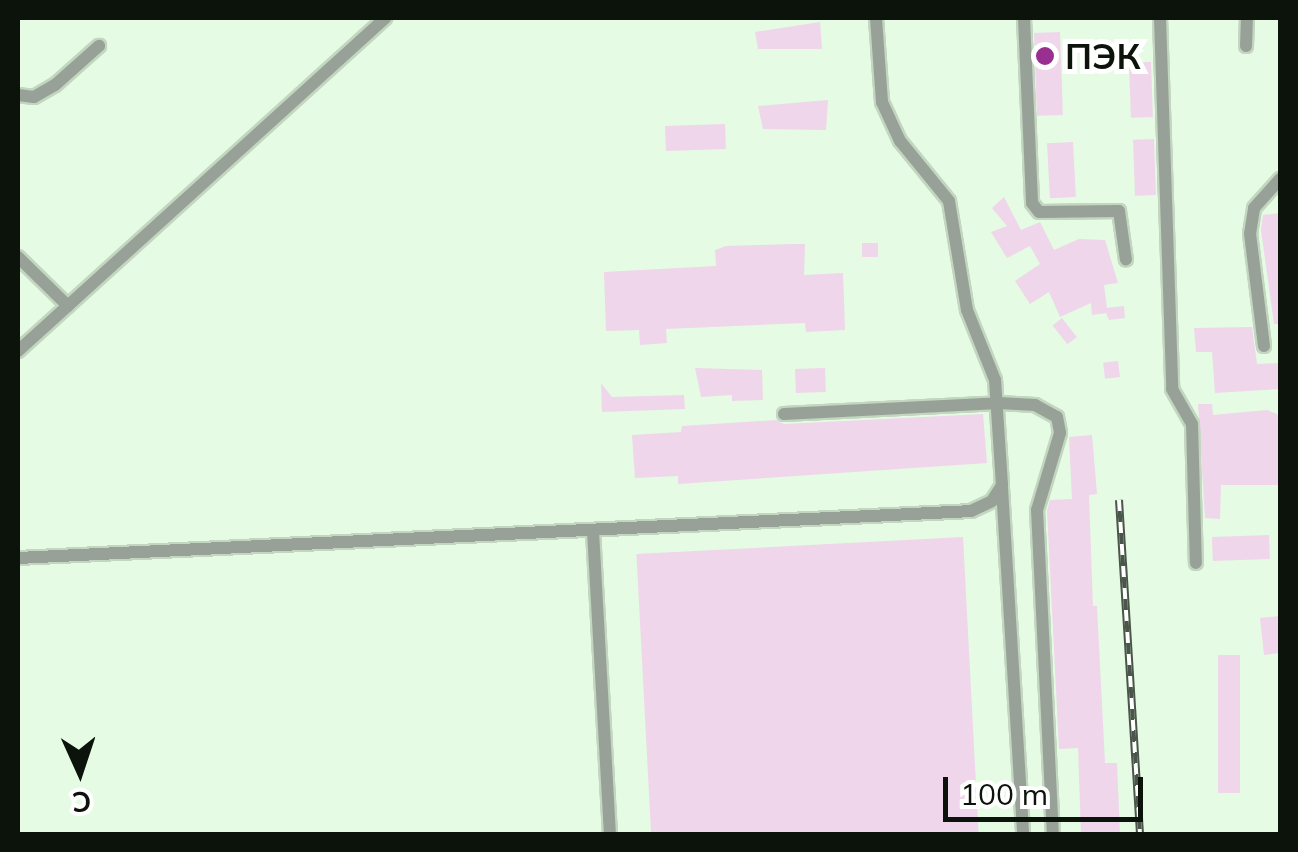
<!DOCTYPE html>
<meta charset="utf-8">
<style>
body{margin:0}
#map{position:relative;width:1298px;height:852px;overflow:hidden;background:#e5fbe3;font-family:Mulish,sans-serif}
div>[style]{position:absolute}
.building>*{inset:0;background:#efd6eb;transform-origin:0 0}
.roads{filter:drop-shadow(2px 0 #c2d6c0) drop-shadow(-2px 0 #c2d6c0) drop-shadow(0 2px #c2d6c0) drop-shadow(0 -2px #c2d6c0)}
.minor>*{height:12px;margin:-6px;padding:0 6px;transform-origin:6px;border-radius:6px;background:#98a197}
.rail>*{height:8px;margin-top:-4px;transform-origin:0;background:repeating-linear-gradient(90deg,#fff 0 11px,#4a5649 0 22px);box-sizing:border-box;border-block:2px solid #4a5649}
.dots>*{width:28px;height:28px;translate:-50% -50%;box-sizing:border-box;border:5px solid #fff;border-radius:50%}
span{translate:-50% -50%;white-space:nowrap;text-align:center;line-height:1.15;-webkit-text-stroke:10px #fff;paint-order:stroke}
.poi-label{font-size:35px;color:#0b130b;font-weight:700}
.left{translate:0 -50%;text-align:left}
.frame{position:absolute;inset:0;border:20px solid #0b130b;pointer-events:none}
.north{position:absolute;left:30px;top:722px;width:100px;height:100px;-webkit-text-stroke:8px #fff;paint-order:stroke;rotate:177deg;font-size:28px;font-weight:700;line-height:40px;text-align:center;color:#0b130b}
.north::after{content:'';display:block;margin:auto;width:35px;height:45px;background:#0b130b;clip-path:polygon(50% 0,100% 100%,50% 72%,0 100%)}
.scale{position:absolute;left:943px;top:777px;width:200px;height:45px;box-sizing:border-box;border:5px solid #0b130b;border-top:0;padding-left:12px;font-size:30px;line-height:35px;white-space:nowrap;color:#0b130b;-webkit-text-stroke:8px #fff;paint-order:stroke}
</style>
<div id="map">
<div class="building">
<div style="clip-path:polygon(820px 22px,822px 49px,758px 49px,755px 32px)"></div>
<div style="left:1060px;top:32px;width:83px;height:26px;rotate:88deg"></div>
<div style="left:1151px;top:62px;width:55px;height:22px;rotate:88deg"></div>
<div style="clip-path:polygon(828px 100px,826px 130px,763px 129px,758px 106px)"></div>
<div style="left:725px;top:124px;width:25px;height:60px;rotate:88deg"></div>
<div style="left:1154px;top:139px;width:56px;height:21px;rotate:88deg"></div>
<div style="left:1073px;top:142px;width:55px;height:26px;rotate:87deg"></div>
<div style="clip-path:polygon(1004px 197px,1021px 230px,1040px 222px,1054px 250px,1079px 239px,1105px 240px,1118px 283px,1104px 285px,1107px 308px,1124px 306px,1125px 318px,1109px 320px,1106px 313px,1092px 315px,1091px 303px,1060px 317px,1049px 292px,1030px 304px,1015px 281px,1040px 264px,1030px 246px,1007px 258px,991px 232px,1007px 226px,992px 208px)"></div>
<div style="clip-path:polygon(1280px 213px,1280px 324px,1274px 324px,1261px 230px,1263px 215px)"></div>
<div style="left:862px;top:243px;width:16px;height:14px"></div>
<div style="clip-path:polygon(793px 244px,805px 244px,804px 275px,843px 273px,845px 330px,806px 332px,805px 323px,666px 329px,667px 343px,640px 345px,639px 330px,606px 331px,604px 272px,716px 266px,715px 250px,726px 246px)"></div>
<div style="left:1062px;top:318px;width:24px;height:12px;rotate:52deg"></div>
<div style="clip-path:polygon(1252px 327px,1257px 364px,1280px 363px,1280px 389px,1215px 393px,1212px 352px,1196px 352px,1194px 328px)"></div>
<div style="left:1118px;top:361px;width:16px;height:15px;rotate:83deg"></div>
<div style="clip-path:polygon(695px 368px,762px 370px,763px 400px,732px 401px,732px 395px,701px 397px)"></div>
<div style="left:825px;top:368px;width:24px;height:30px;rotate:88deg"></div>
<div style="clip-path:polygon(601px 383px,612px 397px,684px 395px,685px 409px,602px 412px)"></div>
<div style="clip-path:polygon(1198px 404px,1212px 404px,1213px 415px,1267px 410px,1277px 414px,1280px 424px,1280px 485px,1221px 485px,1220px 519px,1205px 518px)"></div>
<div style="clip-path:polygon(983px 414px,987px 463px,678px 484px,678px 476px,635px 478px,632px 435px,681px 432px,682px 426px,776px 420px,784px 424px)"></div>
<div style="clip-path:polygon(1092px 435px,1097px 494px,1089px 495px,1093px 606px,1097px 606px,1105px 763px,1117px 763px,1120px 834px,1081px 834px,1078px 748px,1059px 749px,1047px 511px,1050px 500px,1072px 499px,1069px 437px)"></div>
<div style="left:1269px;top:535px;width:24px;height:57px;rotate:88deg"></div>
<div style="left:963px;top:537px;width:298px;height:327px;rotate:87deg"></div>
<div style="clip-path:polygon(1280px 616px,1280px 653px,1264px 655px,1260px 618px)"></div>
<div style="left:1218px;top:655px;width:22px;height:138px"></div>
</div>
<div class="roads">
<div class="minor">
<div style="left:1024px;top:18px;width:185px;rotate:87.5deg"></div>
<div style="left:1032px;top:203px;width:11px;rotate:52deg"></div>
<div style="left:1039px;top:212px;width:80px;rotate:-0.7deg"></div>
<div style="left:1119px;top:211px;width:49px;rotate:81.9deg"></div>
<div style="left:1160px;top:18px;width:371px;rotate:88.1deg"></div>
<div style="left:1172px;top:389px;width:40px;rotate:60.3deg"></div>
<div style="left:1192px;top:424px;width:139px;rotate:88.4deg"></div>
<div style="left:1246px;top:46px;width:28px;rotate:-88deg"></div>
<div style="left:18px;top:95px;width:16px;rotate:7deg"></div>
<div style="left:34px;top:97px;width:24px;rotate:-30deg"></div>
<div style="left:55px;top:85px;width:59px;rotate:-41.6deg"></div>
<div style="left:18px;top:257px;width:70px;rotate:44.4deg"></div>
<div style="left:1264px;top:346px;width:113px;rotate:-97.1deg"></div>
<div style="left:1250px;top:234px;width:26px;rotate:-81deg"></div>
<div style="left:1254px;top:208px;width:39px;rotate:-48deg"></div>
<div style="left:18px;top:351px;width:496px;rotate:-42.2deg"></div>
<div style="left:784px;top:414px;width:215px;rotate:-2.9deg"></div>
<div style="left:999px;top:403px;width:36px;rotate:3deg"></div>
<div style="left:1035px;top:405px;width:25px;rotate:29deg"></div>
<div style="left:1057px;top:417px;width:16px;rotate:79deg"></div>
<div style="left:1060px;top:433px;width:80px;rotate:106.6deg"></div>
<div style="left:1037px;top:510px;width:324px;rotate:87.2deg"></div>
<div style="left:1002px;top:488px;width:347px;rotate:86.5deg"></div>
<div style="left:593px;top:531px;width:303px;rotate:86.8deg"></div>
<div style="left:18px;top:558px;width:954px;rotate:-2.82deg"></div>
<div style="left:971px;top:511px;width:23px;rotate:-25deg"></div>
<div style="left:992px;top:501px;width:19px;rotate:-58deg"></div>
<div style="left:1002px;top:485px;width:105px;rotate:-93.8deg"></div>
<div style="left:995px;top:380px;width:75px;rotate:-111.8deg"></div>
<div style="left:967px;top:310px;width:110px;rotate:-99.4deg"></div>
<div style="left:949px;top:201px;width:77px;rotate:-129.2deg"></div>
<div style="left:900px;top:141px;width:43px;rotate:-114.8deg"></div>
<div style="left:882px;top:102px;width:84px;rotate:-94.1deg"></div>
</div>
</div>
<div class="rail">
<div style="left:1119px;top:500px;width:335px;rotate:86.4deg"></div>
</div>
<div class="dots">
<div style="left:1045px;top:56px;background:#992f90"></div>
</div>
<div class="poi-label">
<span class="left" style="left:1065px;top:56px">ПЭК</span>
</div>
<div class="frame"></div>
<div class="north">С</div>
<div class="scale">100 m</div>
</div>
